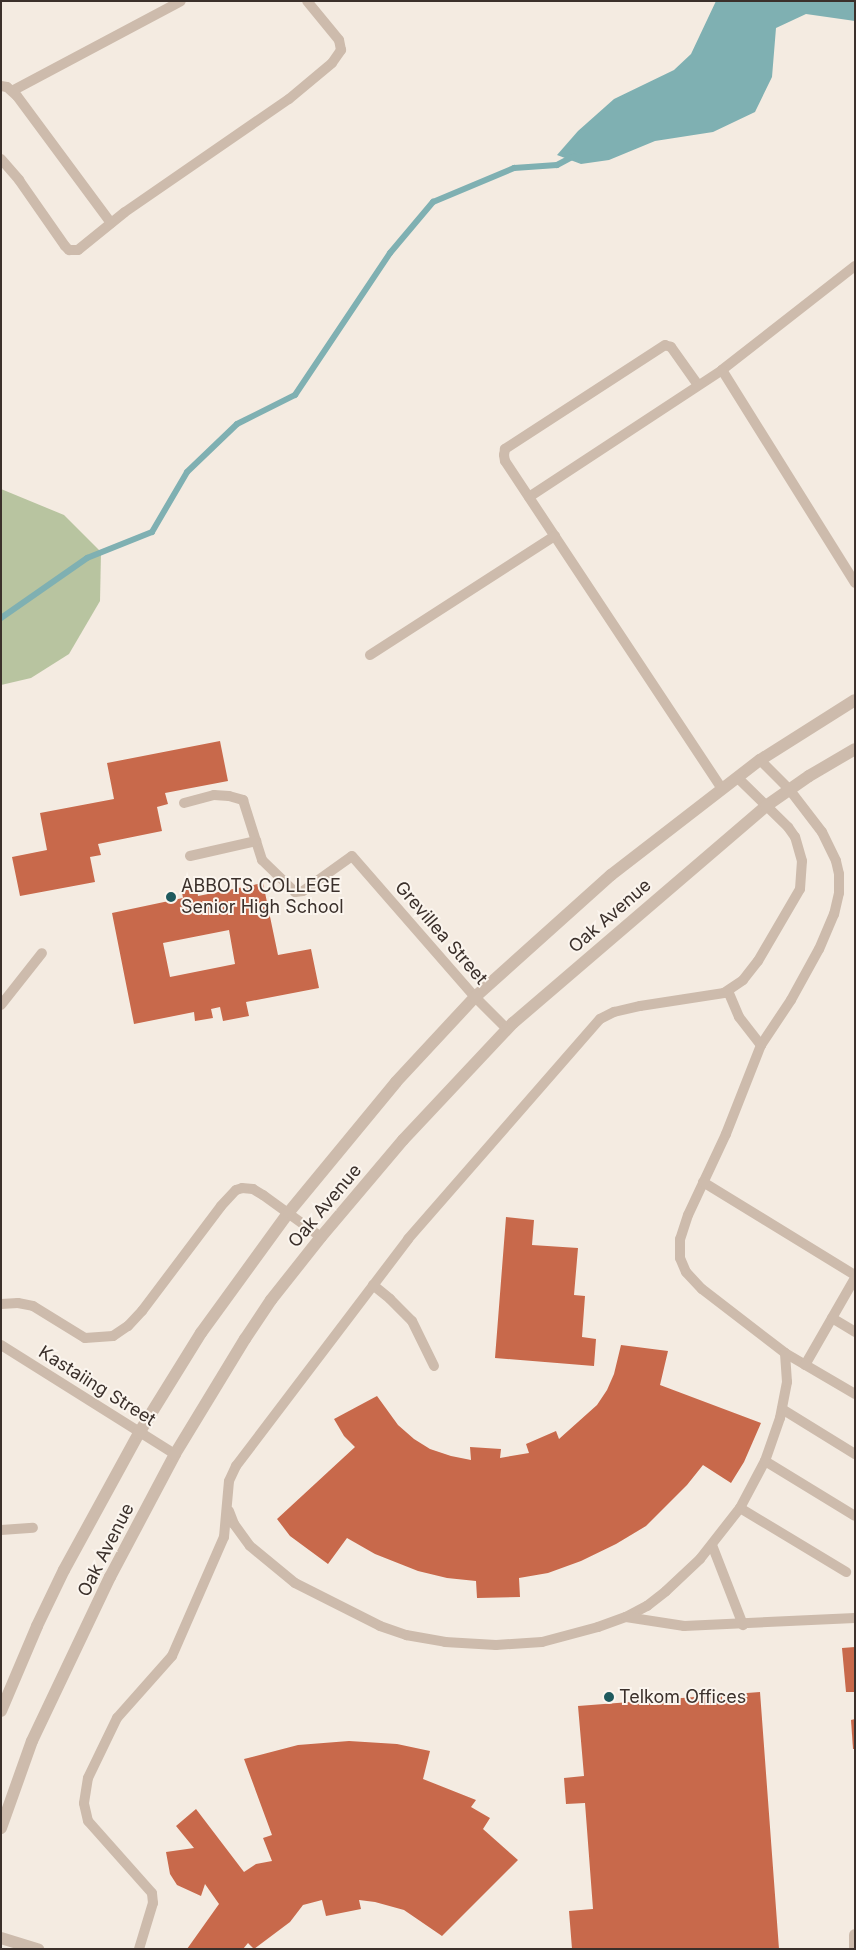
<!DOCTYPE html>
<style>
body{margin:0}
#map{position:relative;width:856px;height:1950px;overflow:hidden;background:#f4ebe1;font-family:Inter,sans-serif}
div>[style]{position:absolute}
.green>*{inset:0;background:#b8c4a0}
.water>*{inset:0;background:#7fb0b2}
.stream>*{height:6px;margin:-3px;padding:0 3px;transform-origin:3px;border-radius:3px;background:#7fb0b2}
.building>*{inset:0;background:#c8694b}
.service>*{height:10px;margin:-5px;padding:0 5px;transform-origin:5px;border-radius:5px;background:#cdbbac}
.minor>*{height:12px;margin:-6px;padding:0 6px;transform-origin:6px;border-radius:6px;background:#cdbbac}
.tertiary>*{height:12px;margin:-6px;padding:0 6px;transform-origin:6px;border-radius:6px;background:#cdbbac}
.dots>*{width:14px;height:14px;translate:-50% -50%;box-sizing:border-box;border:2px solid #fbf5ee;border-radius:50%}
span{translate:-50% -50%;white-space:nowrap;text-align:center;line-height:1.15;-webkit-text-stroke:4px #fbf5ee;paint-order:stroke}
.poi-label{font-size:18px;color:#3b302b}
.left{translate:0 -50%;text-align:left}
.street-label{font-size:18px;color:#3b302b}
.frame{position:absolute;inset:0;border:2px solid #3b302b;pointer-events:none}
</style>
<div id="map">
<div class="green">
<div style="clip-path:polygon(1px 489px,64px 515px,101px 552px,100px 601px,69px 654px,31px 678px,1px 685px)"></div>
</div>
<div class="water">
<div style="clip-path:polygon(716px 1px,855px 1px,855px 21px,806px 14px,776px 28px,772px 77px,755px 112px,713px 132px,655px 141px,609px 160px,581px 164px,557px 155px,578px 131px,614px 99px,674px 70px,691px 54px)"></div>
</div>
<div class="stream">
<div style="left:1px;top:618px;width:105px;rotate:-34.9deg"></div>
<div style="left:87px;top:558px;width:70px;rotate:-21.8deg"></div>
<div style="left:152px;top:532px;width:69px;rotate:-59.7deg"></div>
<div style="left:187px;top:472px;width:69px;rotate:-43.8deg"></div>
<div style="left:237px;top:424px;width:65px;rotate:-26.6deg"></div>
<div style="left:295px;top:395px;width:171px;rotate:-56.2deg"></div>
<div style="left:390px;top:253px;width:67px;rotate:-49.9deg"></div>
<div style="left:433px;top:202px;width:88px;rotate:-22.8deg"></div>
<div style="left:514px;top:168px;width:43px;rotate:-4deg"></div>
<div style="left:557px;top:165px;width:19px;rotate:-28deg"></div>
</div>
<div class="building">
<div style="clip-path:polygon(220px 741px,228px 781px,165px 793px,168px 804px,157px 807px,162px 831px,98px 844px,101px 855px,90px 857px,95px 882px,20px 896px,12px 857px,47px 850px,40px 813px,114px 799px,107px 763px)"></div>
<div style="clip-path:polygon(evenodd,263px 883px,278px 955px,311px 949px,319px 988px,246px 1002px,249px 1016px,223px 1021px,220px 1007px,211px 1009px,213px 1018px,195px 1021px,194px 1012px,134px 1024px,112px 913px,183px 898px,181px 887px,196px 884px,198px 896px,263px 883px,229px 930px,235px 964px,170px 977px,163px 943px,229px 930px)"></div>
<div style="clip-path:polygon(506px 1217px,534px 1220px,532px 1245px,578px 1248px,574px 1295px,585px 1296px,582px 1337px,596px 1339px,594px 1366px,495px 1358px)"></div>
<div style="clip-path:polygon(621px 1345px,668px 1351px,660px 1385px,761px 1423px,744px 1462px,731px 1483px,703px 1465px,687px 1485px,646px 1526px,616px 1544px,581px 1561px,548px 1573px,519px 1578px,520px 1597px,477px 1598px,476px 1581px,447px 1578px,418px 1571px,375px 1554px,347px 1538px,328px 1564px,290px 1536px,277px 1519px,355px 1447px,344px 1436px,334px 1419px,377px 1396px,398px 1425px,414px 1439px,430px 1449px,451px 1456px,471px 1460px,470px 1447px,501px 1449px,500px 1458px,529px 1453px,526px 1444px,556px 1431px,559px 1439px,597px 1405px,607px 1390px,614px 1374px)"></div>
<div style="clip-path:polygon(855px 1647px,855px 1692px,846px 1692px,842px 1648px)"></div>
<div style="clip-path:polygon(760px 1692px,779px 1949px,572px 1949px,569px 1911px,593px 1909px,585px 1803px,566px 1804px,564px 1778px,584px 1776px,578px 1706px)"></div>
<div style="clip-path:polygon(855px 1719px,855px 1749px,853px 1749px,851px 1720px)"></div>
<div style="clip-path:polygon(349px 1741px,397px 1744px,430px 1751px,423px 1779px,476px 1800px,471px 1807px,490px 1818px,483px 1829px,518px 1860px,442px 1936px,404px 1910px,375px 1902px,359px 1900px,361px 1909px,326px 1916px,322px 1900px,303px 1905px,290px 1922px,254px 1949px,248px 1943px,243px 1949px,187px 1949px,219px 1904px,205px 1884px,201px 1896px,177px 1885px,170px 1874px,166px 1852px,194px 1848px,176px 1826px,196px 1809px,244px 1872px,256px 1864px,272px 1861px,263px 1838px,272px 1835px,244px 1759px,298px 1745px)"></div>
</div>
<div class="service">
<div style="left:1px;top:86px;width:6px;rotate:9deg"></div>
<div style="left:7px;top:87px;width:13px;rotate:42deg"></div>
<div style="left:17px;top:96px;width:158px;rotate:53.5deg"></div>
<div style="left:12px;top:91px;width:191px;rotate:-28deg"></div>
<div style="left:1px;top:159px;width:28px;rotate:49deg"></div>
<div style="left:19px;top:180px;width:80px;rotate:55.1deg"></div>
<div style="left:65px;top:246px;width:6px;rotate:45deg"></div>
<div style="left:69px;top:250px;width:9px"></div>
<div style="left:78px;top:250px;width:60px;rotate:-39deg"></div>
<div style="left:125px;top:212px;width:199px;rotate:-34.6deg"></div>
<div style="left:289px;top:99px;width:56px;rotate:-39.9deg"></div>
<div style="left:332px;top:63px;width:16px;rotate:-55deg"></div>
<div style="left:341px;top:50px;width:10px;rotate:-101deg"></div>
<div style="left:339px;top:40px;width:50px;rotate:-129.4deg"></div>
<div style="left:855px;top:266px;width:169px;rotate:142deg"></div>
<div style="left:722px;top:370px;width:251px;rotate:58deg"></div>
<div style="left:698px;top:385px;width:47px;rotate:-125.4deg"></div>
<div style="left:671px;top:347px;width:6px;rotate:-162deg"></div>
<div style="left:665px;top:345px;width:191px;rotate:147deg"></div>
<div style="left:505px;top:449px;width:6px;rotate:99deg"></div>
<div style="left:504px;top:455px;width:6px;rotate:81deg"></div>
<div style="left:505px;top:461px;width:393px;rotate:56.5deg"></div>
<div style="left:529px;top:497px;width:231px;rotate:-33.3deg"></div>
<div style="left:370px;top:655px;width:220px;rotate:-32.8deg"></div>
<div style="left:760px;top:760px;width:41px;rotate:45deg"></div>
<div style="left:789px;top:789px;width:54px;rotate:52.5deg"></div>
<div style="left:822px;top:832px;width:32px;rotate:64deg"></div>
<div style="left:836px;top:861px;width:13px;rotate:77deg"></div>
<div style="left:839px;top:874px;width:19px;rotate:90deg"></div>
<div style="left:839px;top:893px;width:22px;rotate:103deg"></div>
<div style="left:834px;top:914px;width:38px;rotate:113deg"></div>
<div style="left:819px;top:949px;width:58px;rotate:118.8deg"></div>
<div style="left:791px;top:1000px;width:54px;rotate:123.7deg"></div>
<div style="left:761px;top:1045px;width:96px;rotate:111.5deg"></div>
<div style="left:726px;top:1134px;width:89px;rotate:115.1deg"></div>
<div style="left:688px;top:1215px;width:25px;rotate:108deg"></div>
<div style="left:680px;top:1239px;width:19px;rotate:90deg"></div>
<div style="left:680px;top:1258px;width:15px;rotate:67deg"></div>
<div style="left:686px;top:1272px;width:23px;rotate:47deg"></div>
<div style="left:702px;top:1289px;width:105px;rotate:37.6deg"></div>
<div style="left:785px;top:1353px;width:81px;rotate:30.4deg"></div>
<div style="left:184px;top:803px;width:31px;rotate:-15deg"></div>
<div style="left:214px;top:795px;width:15px;rotate:4deg"></div>
<div style="left:229px;top:796px;width:15px;rotate:16deg"></div>
<div style="left:243px;top:800px;width:63px;rotate:72.4deg"></div>
<div style="left:262px;top:860px;width:46px;rotate:44.1deg"></div>
<div style="left:295px;top:892px;width:8px;rotate:-7deg"></div>
<div style="left:303px;top:891px;width:60px;rotate:-35.5deg"></div>
<div style="left:352px;top:856px;width:187px;rotate:48.9deg"></div>
<div style="left:475px;top:997px;width:45px;rotate:45deg"></div>
<div style="left:190px;top:856px;width:68px;rotate:-12.8deg"></div>
<div style="left:728px;top:991px;width:28px;rotate:67deg"></div>
<div style="left:739px;top:1017px;width:36px;rotate:52deg"></div>
<div style="left:1px;top:1005px;width:66px;rotate:-51.7deg"></div>
<div style="left:703px;top:1182px;width:178px;rotate:31.5deg"></div>
<div style="left:373px;top:1285px;width:22px;rotate:39deg"></div>
<div style="left:390px;top:1299px;width:31px;rotate:45deg"></div>
<div style="left:412px;top:1321px;width:50px;rotate:63.9deg"></div>
<div style="left:1px;top:1304px;width:17px;rotate:-3deg"></div>
<div style="left:18px;top:1303px;width:15px;rotate:11deg"></div>
<div style="left:33px;top:1306px;width:61px;rotate:31.6deg"></div>
<div style="left:85px;top:1338px;width:28px;rotate:-4deg"></div>
<div style="left:113px;top:1336px;width:18px;rotate:-34deg"></div>
<div style="left:128px;top:1326px;width:21px;rotate:-47deg"></div>
<div style="left:142px;top:1311px;width:131px;rotate:-53deg"></div>
<div style="left:221px;top:1206px;width:22px;rotate:-47deg"></div>
<div style="left:236px;top:1190px;width:6px;rotate:-18deg"></div>
<div style="left:242px;top:1188px;width:11px;rotate:5deg"></div>
<div style="left:253px;top:1189px;width:12px;rotate:31deg"></div>
<div style="left:263px;top:1195px;width:72px;rotate:35.9deg"></div>
<div style="left:832px;top:1318px;width:27px;rotate:31deg"></div>
<div style="left:1px;top:1345px;width:205px;rotate:32.1deg"></div>
<div style="left:805px;top:1365px;width:100px;rotate:-60.1deg"></div>
<div style="left:782px;top:1409px;width:86px;rotate:31.7deg"></div>
<div style="left:765px;top:1461px;width:105px;rotate:31.4deg"></div>
<div style="left:740px;top:1508px;width:124px;rotate:31.1deg"></div>
<div style="left:229px;top:1511px;width:14px;rotate:69deg"></div>
<div style="left:234px;top:1524px;width:27px;rotate:54deg"></div>
<div style="left:250px;top:1546px;width:58px;rotate:39.4deg"></div>
<div style="left:295px;top:1583px;width:95px;rotate:26.8deg"></div>
<div style="left:380px;top:1626px;width:28px;rotate:19deg"></div>
<div style="left:406px;top:1635px;width:40px;rotate:10deg"></div>
<div style="left:445px;top:1642px;width:51px;rotate:3.4deg"></div>
<div style="left:496px;top:1645px;width:46px;rotate:-3.7deg"></div>
<div style="left:542px;top:1642px;width:58px;rotate:-15deg"></div>
<div style="left:598px;top:1627px;width:30px;rotate:-20deg"></div>
<div style="left:626px;top:1617px;width:24px;rotate:-28deg"></div>
<div style="left:647px;top:1606px;width:24px;rotate:-38deg"></div>
<div style="left:666px;top:1591px;width:47px;rotate:-43.3deg"></div>
<div style="left:700px;top:1559px;width:65px;rotate:-51.9deg"></div>
<div style="left:740px;top:1508px;width:53px;rotate:-62deg"></div>
<div style="left:765px;top:1461px;width:46px;rotate:-70.8deg"></div>
<div style="left:780px;top:1418px;width:37px;rotate:-79deg"></div>
<div style="left:787px;top:1382px;width:29px;rotate:-94deg"></div>
<div style="left:1px;top:1530px;width:32px;rotate:-4deg"></div>
<div style="left:712px;top:1545px;width:86px;rotate:68.8deg"></div>
<div style="left:626px;top:1617px;width:59px;rotate:8.8deg"></div>
<div style="left:684px;top:1626px;width:171px;rotate:-2.7deg"></div>
<div style="left:139px;top:1949px;width:48px;rotate:-73.1deg"></div>
<div style="left:153px;top:1903px;width:10px;rotate:-96deg"></div>
<div style="left:152px;top:1893px;width:96px;rotate:-131.6deg"></div>
<div style="left:88px;top:1821px;width:18px;rotate:-103deg"></div>
<div style="left:84px;top:1803px;width:25px;rotate:-81deg"></div>
<div style="left:88px;top:1778px;width:67px;rotate:-64.2deg"></div>
<div style="left:117px;top:1718px;width:83px;rotate:-48.4deg"></div>
<div style="left:172px;top:1656px;width:130px;rotate:-66.4deg"></div>
<div style="left:224px;top:1537px;width:56px;rotate:-84.9deg"></div>
<div style="left:229px;top:1481px;width:17px;rotate:-65deg"></div>
<div style="left:236px;top:1466px;width:285px;rotate:-52.8deg"></div>
<div style="left:408px;top:1239px;width:292px;rotate:-48.9deg"></div>
<div style="left:600px;top:1019px;width:16px;rotate:-27deg"></div>
<div style="left:614px;top:1012px;width:27px;rotate:-13deg"></div>
<div style="left:640px;top:1006px;width:85px;rotate:-8.8deg"></div>
<div style="left:724px;top:993px;width:23px;rotate:-34deg"></div>
<div style="left:743px;top:980px;width:24px;rotate:-52deg"></div>
<div style="left:758px;top:961px;width:83px;rotate:-59.7deg"></div>
<div style="left:800px;top:889px;width:28px;rotate:-86deg"></div>
<div style="left:802px;top:861px;width:25px;rotate:-106deg"></div>
<div style="left:795px;top:837px;width:12px;rotate:-125deg"></div>
<div style="left:788px;top:827px;width:71px;rotate:-135.6deg"></div>
</div>
<div class="minor">
<div style="left:1px;top:1938px;width:39px;rotate:17deg"></div>
<div style="left:855px;top:1949px;width:14px;rotate:-90deg"></div>
</div>
<div class="tertiary">
<div style="left:1px;top:1711px;width:92px;rotate:-67deg"></div>
<div style="left:37px;top:1626px;width:62px;rotate:-64.3deg"></div>
<div style="left:64px;top:1570px;width:156px;rotate:-61.3deg"></div>
<div style="left:139px;top:1433px;width:118px;rotate:-58.2deg"></div>
<div style="left:201px;top:1333px;width:150px;rotate:-54deg"></div>
<div style="left:289px;top:1212px;width:168px;rotate:-50.5deg"></div>
<div style="left:396px;top:1082px;width:116px;rotate:-47.1deg"></div>
<div style="left:475px;top:997px;width:183px;rotate:-41.9deg"></div>
<div style="left:611px;top:875px;width:188px;rotate:-37.7deg"></div>
<div style="left:760px;top:760px;width:112px;rotate:-32.3deg"></div>
<div style="left:1px;top:1828px;width:92px;rotate:-70.4deg"></div>
<div style="left:32px;top:1741px;width:182px;rotate:-64.6deg"></div>
<div style="left:110px;top:1577px;width:139px;rotate:-62.1deg"></div>
<div style="left:175px;top:1454px;width:135px;rotate:-58.7deg"></div>
<div style="left:245px;top:1339px;width:47px;rotate:-56.3deg"></div>
<div style="left:271px;top:1300px;width:80px;rotate:-51.6deg"></div>
<div style="left:321px;top:1237px;width:127px;rotate:-49.8deg"></div>
<div style="left:403px;top:1140px;width:161px;rotate:-46.8deg"></div>
<div style="left:513px;top:1023px;width:333px;rotate:-40.6deg"></div>
<div style="left:766px;top:806px;width:52px;rotate:-34.9deg"></div>
<div style="left:809px;top:776px;width:53px;rotate:-30.4deg"></div>
</div>
<div class="dots">
<div style="left:171px;top:897px;background:#1f5a5e"></div>
<div style="left:609px;top:1697px;background:#1f5a5e"></div>
</div>
<div class="poi-label">
<span class="left" style="left:181px;top:897px">ABBOTS COLLEGE<br>Senior High School</span>
<span class="left" style="left:619px;top:1697px">Telkom Offices</span>
</div>
<div class="street-label">
<span style="left:610px;top:916px;rotate:-41deg">Oak Avenue</span>
<span style="left:441px;top:933px;rotate:49deg">Grevillea Street</span>
<span style="left:325px;top:1206px;rotate:-50deg">Oak Avenue</span>
<span style="left:97px;top:1386px;rotate:32deg">Kastaiing Street</span>
<span style="left:106px;top:1550px;rotate:-63deg">Oak Avenue</span>
</div>
<div class="frame"></div>
</div>
